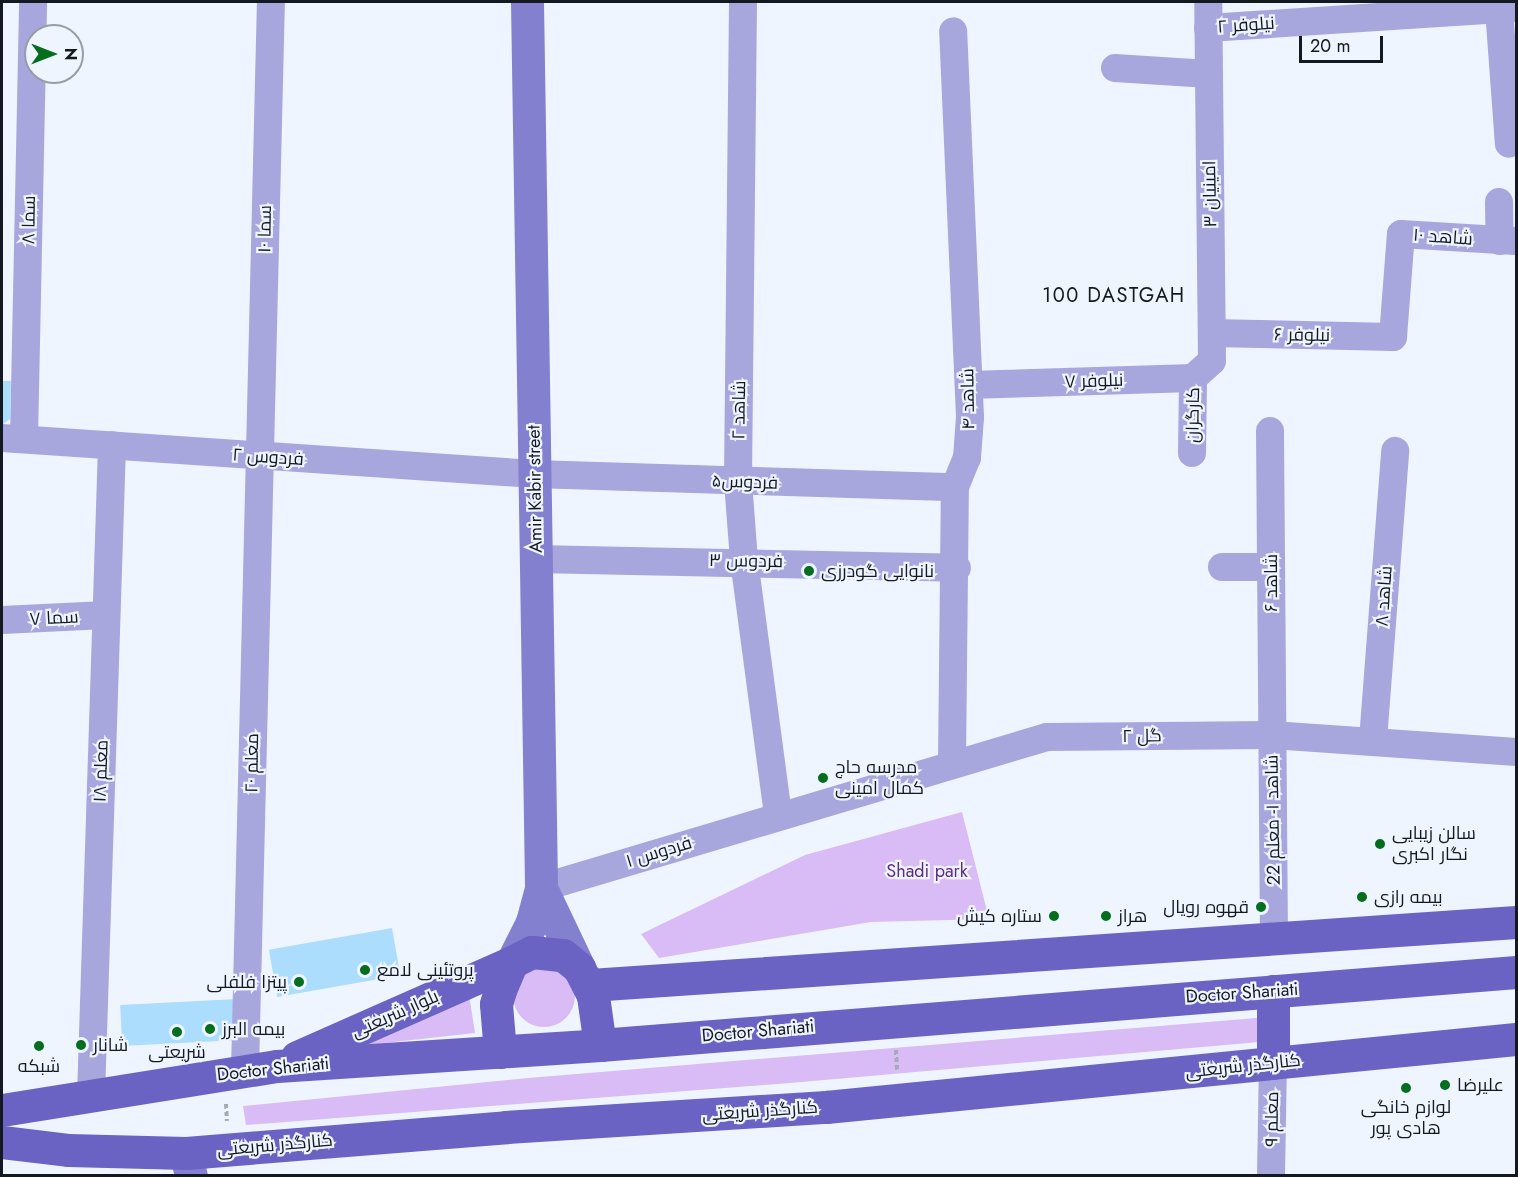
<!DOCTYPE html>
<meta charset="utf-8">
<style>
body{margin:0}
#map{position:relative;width:1518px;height:1177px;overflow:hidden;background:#eff5ff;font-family:Jost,Cairo,sans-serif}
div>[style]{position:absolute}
.green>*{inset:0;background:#d9bcf5}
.round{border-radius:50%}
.building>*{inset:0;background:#adddfd;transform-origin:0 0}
.path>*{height:4px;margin-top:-2px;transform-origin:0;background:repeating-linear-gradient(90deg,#a5aab4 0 4.5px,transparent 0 7.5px)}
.minor>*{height:28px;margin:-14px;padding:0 14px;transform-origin:14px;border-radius:14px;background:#a7a7dd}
.secondary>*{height:33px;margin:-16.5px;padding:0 16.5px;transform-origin:16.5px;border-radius:16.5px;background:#8380cf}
.primary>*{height:33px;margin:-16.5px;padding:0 16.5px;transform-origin:16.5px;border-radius:16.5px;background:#6b63c3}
.dots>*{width:16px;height:16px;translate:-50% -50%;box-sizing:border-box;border:3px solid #eff5ff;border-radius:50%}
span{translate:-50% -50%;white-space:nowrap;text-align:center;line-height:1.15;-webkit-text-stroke:4.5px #eff5ff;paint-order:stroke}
.street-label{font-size:18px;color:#131821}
.poi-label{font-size:18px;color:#131821}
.left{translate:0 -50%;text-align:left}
.right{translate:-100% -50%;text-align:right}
.park-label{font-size:18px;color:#5d2c82}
.neighbourhood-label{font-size:20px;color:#131821;letter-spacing:1.5px}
.frame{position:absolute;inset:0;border:3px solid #131821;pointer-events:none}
.north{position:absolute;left:24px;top:24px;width:60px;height:60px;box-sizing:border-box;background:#eff5ff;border:2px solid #979da6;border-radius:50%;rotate:90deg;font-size:16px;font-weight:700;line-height:24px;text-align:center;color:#131821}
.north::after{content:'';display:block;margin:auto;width:21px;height:27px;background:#046e1e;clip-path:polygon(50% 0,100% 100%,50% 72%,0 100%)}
.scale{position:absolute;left:1299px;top:36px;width:84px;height:27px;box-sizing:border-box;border:3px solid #131821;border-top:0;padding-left:8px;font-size:18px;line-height:21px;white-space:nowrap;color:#131821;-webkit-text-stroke:4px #eff5ff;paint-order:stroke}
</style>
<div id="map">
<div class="green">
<div style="clip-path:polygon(962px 812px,989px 919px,871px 922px,659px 958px,641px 934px,805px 855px)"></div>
<div class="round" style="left:513px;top:965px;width:62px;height:62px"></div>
<div style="clip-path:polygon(468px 986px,475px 986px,470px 1001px,475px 1033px,367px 1045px)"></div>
<div style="clip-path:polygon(1269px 1017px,1271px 1041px,790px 1083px,246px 1125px,243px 1106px,528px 1078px)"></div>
</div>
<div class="building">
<div style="clip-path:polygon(2px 381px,11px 381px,10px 419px,2px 425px)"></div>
<div style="left:392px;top:928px;width:48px;height:125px;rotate:80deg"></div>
<div style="left:237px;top:999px;width:41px;height:117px;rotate:87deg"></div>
</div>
<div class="path">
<div style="left:896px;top:1050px;width:20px;rotate:87deg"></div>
<div style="left:226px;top:1104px;width:17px;rotate:87deg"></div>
</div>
<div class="minor">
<div style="left:743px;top:2px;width:480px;rotate:90.6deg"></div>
<div style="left:738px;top:482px;width:78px;rotate:85.6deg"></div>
<div style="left:744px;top:560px;width:258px;rotate:82.4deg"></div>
<div style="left:1499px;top:9px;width:135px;rotate:85.8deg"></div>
<div style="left:1208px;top:28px;width:309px;rotate:-3.7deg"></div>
<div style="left:1115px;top:68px;width:94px;rotate:3.7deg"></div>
<div style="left:1499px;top:202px;width:39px;rotate:89deg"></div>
<div style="left:1212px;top:333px;width:181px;rotate:1.3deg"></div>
<div style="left:1393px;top:337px;width:103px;rotate:-85.6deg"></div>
<div style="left:1401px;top:234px;width:115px;rotate:3.5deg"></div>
<div style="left:969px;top:385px;width:224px;rotate:-1.8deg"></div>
<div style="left:1193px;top:378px;width:25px;rotate:-42deg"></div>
<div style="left:1212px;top:361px;width:359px;rotate:-90.6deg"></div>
<div style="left:1270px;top:431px;width:510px;rotate:89.55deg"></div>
<div style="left:2px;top:438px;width:533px;rotate:3.87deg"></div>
<div style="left:534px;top:474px;width:421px;rotate:1.8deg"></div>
<div style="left:24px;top:438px;width:436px;rotate:-88.8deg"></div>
<div style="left:1192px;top:453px;width:75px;rotate:-89.2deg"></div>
<div style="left:535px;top:559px;width:422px;rotate:1.2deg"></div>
<div style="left:1222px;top:567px;width:49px"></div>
<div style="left:2px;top:620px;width:104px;rotate:-2.8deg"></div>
<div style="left:1373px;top:740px;width:290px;rotate:-85.6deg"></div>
<div style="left:952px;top:764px;width:277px;rotate:-89.4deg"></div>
<div style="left:955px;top:487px;width:31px;rotate:-68deg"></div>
<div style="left:967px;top:458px;width:41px;rotate:-85.8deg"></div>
<div style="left:970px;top:417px;width:386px;rotate:-92.5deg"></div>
<div style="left:541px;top:888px;width:528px;rotate:-16.62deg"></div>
<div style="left:1047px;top:737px;width:225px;rotate:-0.5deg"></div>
<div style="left:1272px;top:735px;width:245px;rotate:4deg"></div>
<div style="left:245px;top:1070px;width:1068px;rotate:-88.61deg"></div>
<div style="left:91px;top:1096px;width:651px;rotate:-88.15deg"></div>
<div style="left:1271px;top:1176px;width:113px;rotate:-89deg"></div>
</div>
<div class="secondary">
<div style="left:527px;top:2px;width:886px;rotate:89.09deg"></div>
<div style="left:541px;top:888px;width:89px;rotate:64.6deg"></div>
<div style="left:512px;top:962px;width:45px;rotate:-63.4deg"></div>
<div style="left:532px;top:922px;width:35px;rotate:-75deg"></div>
<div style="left:186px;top:1153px;width:24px;rotate:78deg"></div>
</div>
<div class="primary">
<div style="left:590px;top:985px;width:928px;rotate:-3.89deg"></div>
<div style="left:1273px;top:991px;width:72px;rotate:90deg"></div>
<div style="left:500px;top:1052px;width:48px;rotate:-94.8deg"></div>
<div style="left:496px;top:1004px;width:15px;rotate:-74deg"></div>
<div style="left:500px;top:990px;width:30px;rotate:-67deg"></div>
<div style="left:512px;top:962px;width:22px;rotate:-27deg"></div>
<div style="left:532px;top:952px;width:31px;rotate:6deg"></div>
<div style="left:563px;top:955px;width:21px;rotate:39deg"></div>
<div style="left:579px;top:968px;width:31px;rotate:63deg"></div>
<div style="left:593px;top:996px;width:49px;rotate:81.9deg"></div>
<div style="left:297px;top:1057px;width:235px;rotate:-23.8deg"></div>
<div style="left:2px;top:1110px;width:278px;rotate:-9.1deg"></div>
<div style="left:277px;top:1066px;width:324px;rotate:-3.7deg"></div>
<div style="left:600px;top:1045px;width:919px;rotate:-4.56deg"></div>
<div style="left:2px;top:1142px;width:66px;rotate:6.9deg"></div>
<div style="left:68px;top:1150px;width:118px;rotate:1.5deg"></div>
<div style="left:186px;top:1153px;width:321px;rotate:-4.6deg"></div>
<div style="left:506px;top:1127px;width:321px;rotate:-3.6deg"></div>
<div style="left:826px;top:1107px;width:693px;rotate:-5.63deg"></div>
</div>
<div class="dots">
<div style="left:809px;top:571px;background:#046e1e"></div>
<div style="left:823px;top:778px;background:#046e1e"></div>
<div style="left:1380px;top:844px;background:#046e1e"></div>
<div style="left:1362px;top:897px;background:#046e1e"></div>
<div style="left:1261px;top:907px;background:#046e1e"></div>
<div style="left:1054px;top:916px;background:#046e1e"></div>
<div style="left:1106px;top:916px;background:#046e1e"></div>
<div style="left:365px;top:970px;background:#046e1e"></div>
<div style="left:299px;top:982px;background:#046e1e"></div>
<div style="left:210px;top:1029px;background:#046e1e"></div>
<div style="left:177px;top:1032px;background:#046e1e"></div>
<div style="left:81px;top:1045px;background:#046e1e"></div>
<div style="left:39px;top:1046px;background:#046e1e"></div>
<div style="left:1445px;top:1085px;background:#046e1e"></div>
<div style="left:1406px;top:1088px;background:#046e1e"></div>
</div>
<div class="street-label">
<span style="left:1246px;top:25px;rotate:-4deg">نیلوفر ۲</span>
<span style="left:1210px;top:194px;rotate:-91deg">امینیان ۳</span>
<span style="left:29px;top:220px;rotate:-89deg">سما ۸</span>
<span style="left:265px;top:229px;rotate:-89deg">سما ۱۰</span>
<span style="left:1443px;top:237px;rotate:4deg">شاهد ۱۰</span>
<span style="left:1302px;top:335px;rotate:1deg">نیلوفر ۶</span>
<span style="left:1094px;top:381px;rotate:-2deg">نیلوفر ۷</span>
<span style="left:968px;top:399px;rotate:-91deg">شاهد ۴</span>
<span style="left:739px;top:410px;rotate:-89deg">شاهد ۲</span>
<span style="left:1193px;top:415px;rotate:-89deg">کارگران</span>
<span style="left:268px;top:457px;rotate:4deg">فردوس ۲</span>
<span style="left:745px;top:482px;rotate:2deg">فردوس۵</span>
<span style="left:535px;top:489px;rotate:-91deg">Amir Kabir street</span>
<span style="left:746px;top:561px;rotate:1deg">فردوس ۳</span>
<span style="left:1271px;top:583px;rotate:-90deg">شاهد ۶</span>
<span style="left:1384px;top:596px;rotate:-86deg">شاهد ۸</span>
<span style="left:54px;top:618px;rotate:-3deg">سما ۷</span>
<span style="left:1142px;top:736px;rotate:-1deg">گل ۲</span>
<span style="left:252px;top:763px;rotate:-89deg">معلم ۲۰</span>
<span style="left:101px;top:771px;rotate:-88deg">معلم ۱۸</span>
<span style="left:1273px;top:820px;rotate:-91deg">شاهد ۱- معلم 22</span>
<span style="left:659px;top:852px;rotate:-17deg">فردوس ۱</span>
<span style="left:1242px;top:993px;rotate:-4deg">Doctor Shariati</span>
<span style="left:395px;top:1014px;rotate:-24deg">بلوار شریعتی</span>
<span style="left:758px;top:1031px;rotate:-5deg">Doctor Shariati</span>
<span style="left:1243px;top:1066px;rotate:-6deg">کنارگذر شریعتی</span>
<span style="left:273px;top:1069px;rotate:-6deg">Doctor Shariati</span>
<span style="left:760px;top:1111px;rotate:-4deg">کنارگذر شریعتی</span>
<span style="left:1272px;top:1119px;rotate:-89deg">معلم ۹</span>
<span style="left:275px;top:1145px;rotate:-5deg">کنارگذر شریعتی</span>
</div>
<div class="poi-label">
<span class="left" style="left:821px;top:571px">نانوایی گودرزی</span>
<span class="left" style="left:835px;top:778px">مدرسه حاج<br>کمال امینی</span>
<span class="left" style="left:1392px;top:844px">سالن زیبایی<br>نگار اکبری</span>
<span class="left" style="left:1374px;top:897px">بیمه رازی</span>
<span class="right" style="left:1249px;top:907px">قهوه رویال</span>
<span class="right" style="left:1042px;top:916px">ستاره کیش</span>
<span class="left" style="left:1118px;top:916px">هراز</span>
<span class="left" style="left:377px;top:970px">پروتئینی لامع</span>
<span class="right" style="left:287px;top:982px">پیتزا فلفلی</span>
<span class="left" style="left:222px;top:1029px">بیمه البرز</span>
<span class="left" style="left:93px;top:1045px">شانار</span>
<span style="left:177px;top:1052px">شریعتی</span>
<span style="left:39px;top:1066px">شبکه</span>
<span class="left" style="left:1457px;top:1085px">علیرضا</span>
<span style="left:1406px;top:1118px">لوازم خانگی<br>هادی پور</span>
</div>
<div class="park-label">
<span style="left:927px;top:871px">Shadi park</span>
</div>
<div class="neighbourhood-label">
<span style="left:1114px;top:295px">100 DASTGAH</span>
</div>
<div class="frame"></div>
<div class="north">N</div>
<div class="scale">20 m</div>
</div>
